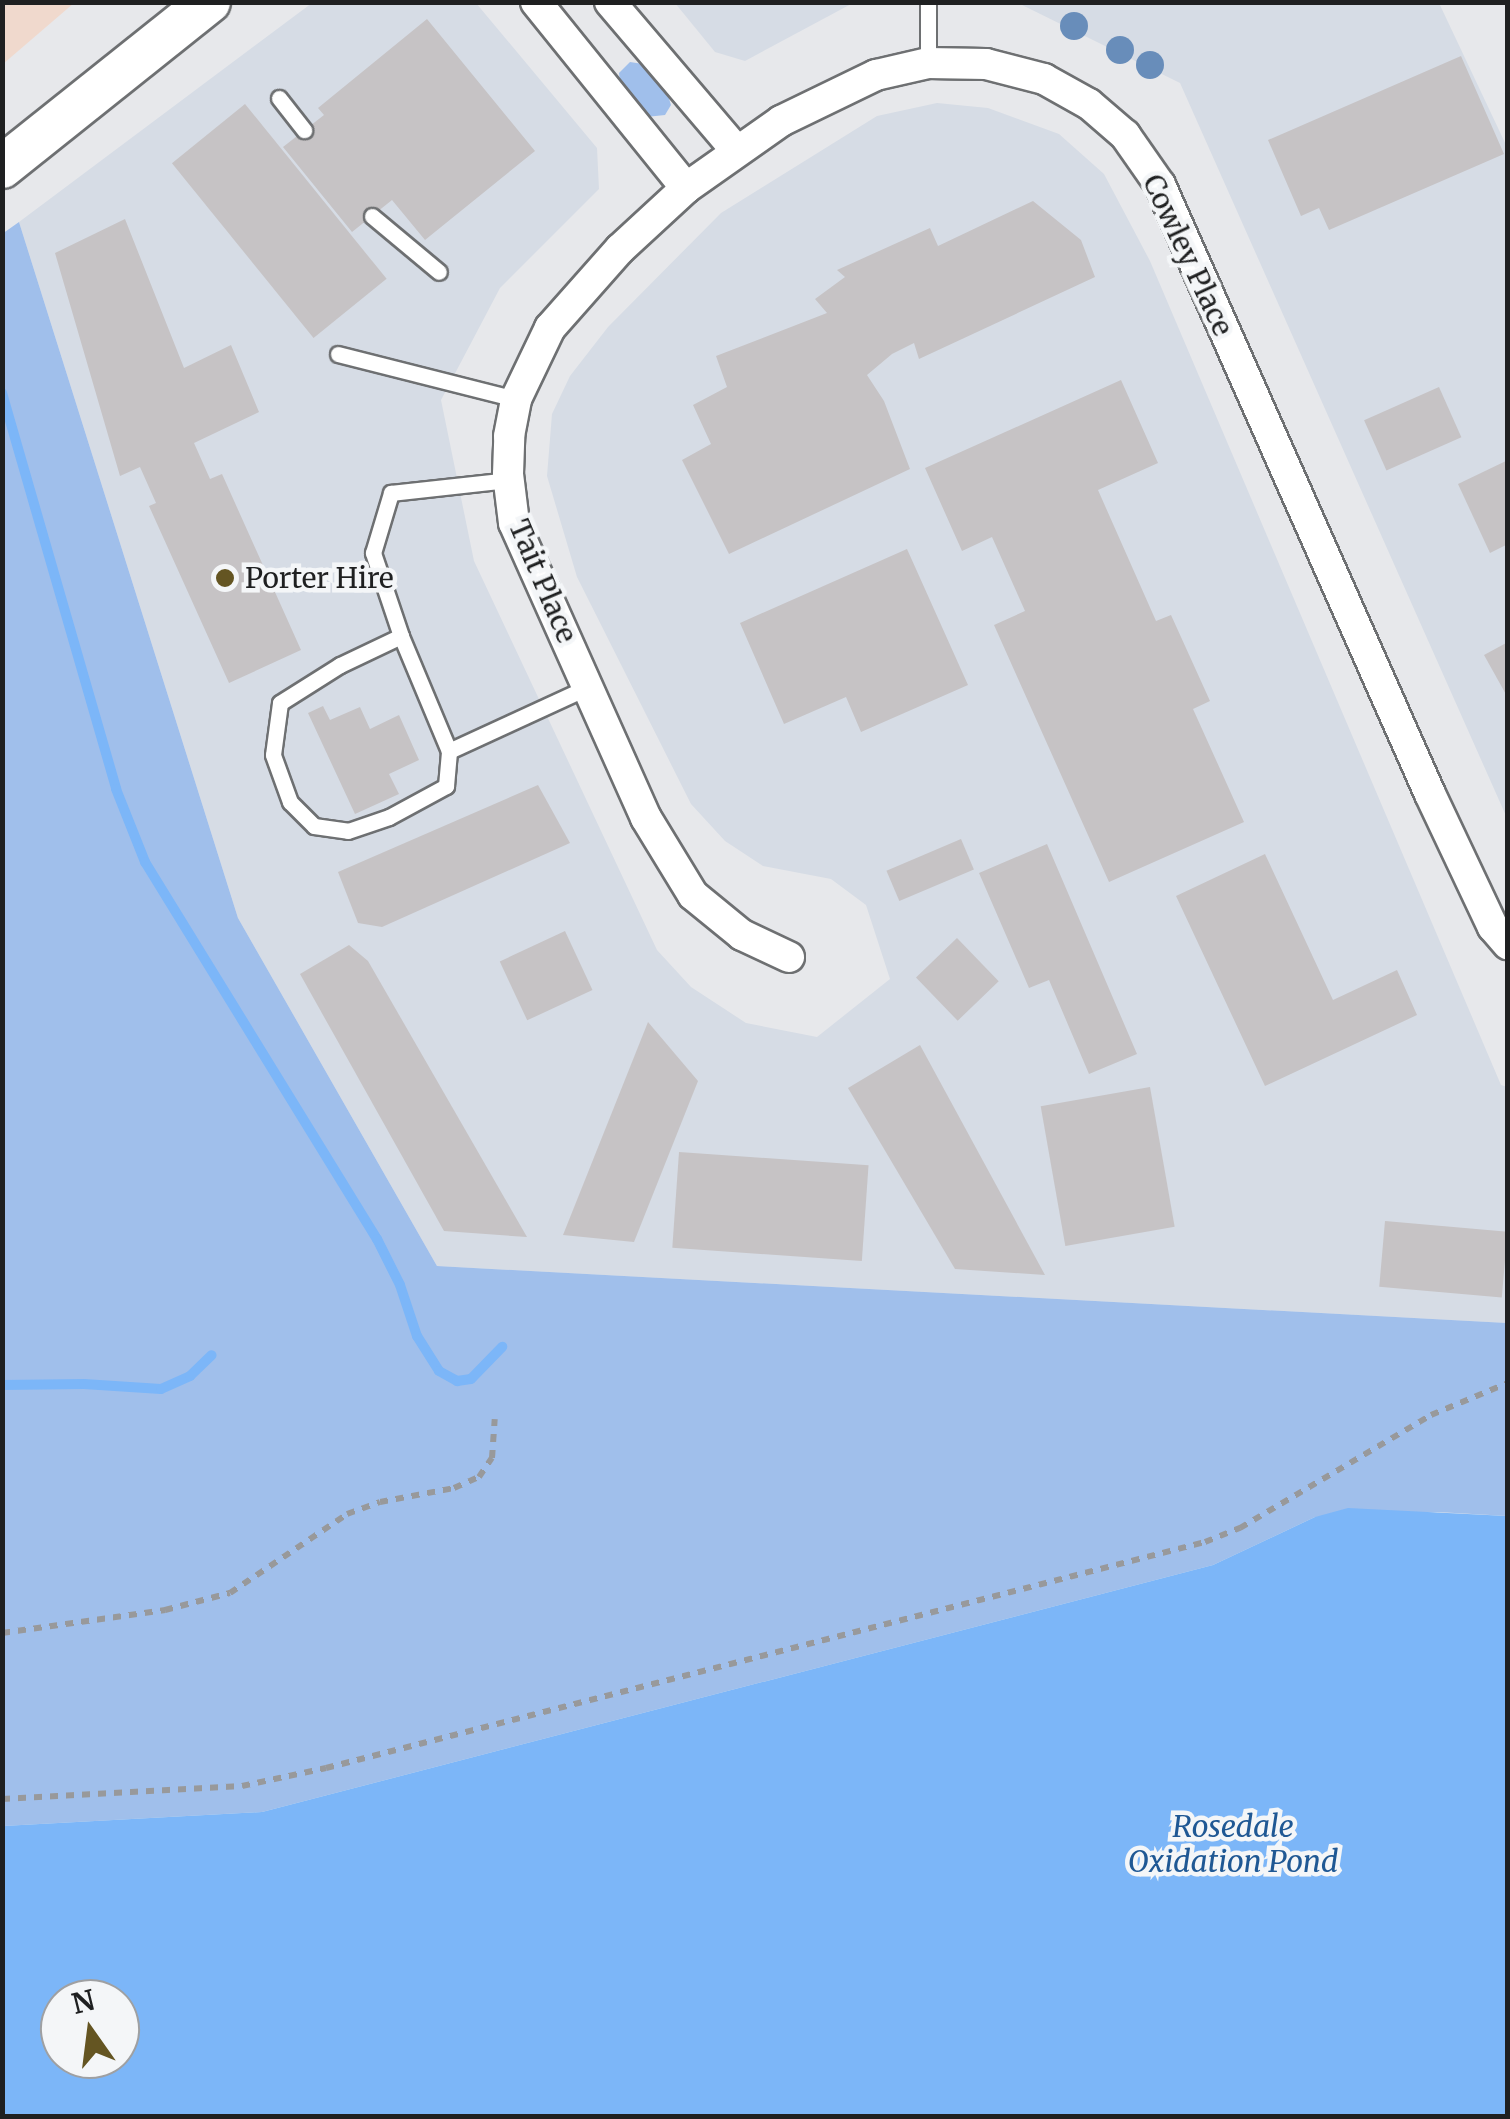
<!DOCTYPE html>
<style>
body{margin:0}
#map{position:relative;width:1510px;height:2119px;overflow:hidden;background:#e7e8eb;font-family:Merriweather,serif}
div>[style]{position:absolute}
.commercial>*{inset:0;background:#f0d9cd}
.built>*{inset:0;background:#d6dce5}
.green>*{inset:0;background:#a0bfeb}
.water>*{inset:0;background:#7cb6f8}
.stream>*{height:10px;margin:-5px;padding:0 5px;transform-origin:5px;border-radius:5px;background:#7cb6f8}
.building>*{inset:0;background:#c6c3c5;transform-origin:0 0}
.path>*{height:6px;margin-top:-3px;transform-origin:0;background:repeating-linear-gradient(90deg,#98999b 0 8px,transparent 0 16px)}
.roads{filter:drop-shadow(2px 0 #6e7072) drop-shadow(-2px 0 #6e7072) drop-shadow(0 2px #6e7072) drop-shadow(0 -2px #6e7072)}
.lane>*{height:15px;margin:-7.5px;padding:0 7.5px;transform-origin:7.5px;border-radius:7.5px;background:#fff}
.street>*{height:30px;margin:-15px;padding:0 15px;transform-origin:15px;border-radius:15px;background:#fff}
.secondary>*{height:42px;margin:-21px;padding:0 21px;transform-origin:21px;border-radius:21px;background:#fff}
.trees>*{width:28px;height:28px;margin:-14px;border-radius:50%;background:#688dba}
.dots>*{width:28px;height:28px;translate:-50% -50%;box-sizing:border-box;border:5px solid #f4f6f8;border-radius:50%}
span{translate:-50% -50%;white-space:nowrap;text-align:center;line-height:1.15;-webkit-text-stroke:9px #f4f6f8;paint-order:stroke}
.street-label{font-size:28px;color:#1f2021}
.poi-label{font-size:28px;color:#1f2021}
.left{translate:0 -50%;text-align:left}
.water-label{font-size:30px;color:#1f5894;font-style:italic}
.frame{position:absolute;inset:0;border:5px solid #1f2021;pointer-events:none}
.north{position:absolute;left:40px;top:1979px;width:100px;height:100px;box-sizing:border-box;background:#f4f6f8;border:2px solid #9fa0a2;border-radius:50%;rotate:346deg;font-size:28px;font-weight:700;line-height:40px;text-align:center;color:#1f2021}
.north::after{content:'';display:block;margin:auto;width:35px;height:45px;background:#645522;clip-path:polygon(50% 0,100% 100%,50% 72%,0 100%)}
</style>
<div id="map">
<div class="commercial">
<div style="clip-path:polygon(3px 2px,74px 2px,74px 3px,3px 64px)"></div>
</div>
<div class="built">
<div style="clip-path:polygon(312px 3px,476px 3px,597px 148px,599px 189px,500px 288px,441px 400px,474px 561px,657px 950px,691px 987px,746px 1023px,817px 1037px,890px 979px,866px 905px,831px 879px,763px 866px,725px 841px,691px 804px,577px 577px,547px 476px,552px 414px,570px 376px,608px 327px,721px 213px,877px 116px,937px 103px,988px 108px,1059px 134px,1104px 174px,1150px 261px,1501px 1085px,1507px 1087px,1507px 1323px,437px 1266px,238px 918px,19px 222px)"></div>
<div style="clip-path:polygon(675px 3px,853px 3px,745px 61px,715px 52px)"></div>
<div style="clip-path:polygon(1018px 3px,1439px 3px,1507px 147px,1507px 818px,1180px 83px)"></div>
</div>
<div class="green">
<div style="clip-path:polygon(630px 62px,643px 64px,667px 92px,671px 105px,665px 115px,646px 117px,620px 82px,619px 73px)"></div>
<div style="clip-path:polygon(19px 222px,238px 918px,437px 1266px,1507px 1323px,1508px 1516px,1437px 1512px,1315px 1517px,1213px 1565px,262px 1812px,3px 1826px,2px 234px)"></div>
</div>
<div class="water">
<div style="clip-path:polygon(evenodd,1348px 1508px,1507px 1516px,1507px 2116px,3px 2116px,3px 1826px,262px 1812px,1213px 1565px,1315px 1517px,1348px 1508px,60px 1999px,120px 1999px,120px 2059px,60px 2059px,60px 1999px)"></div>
</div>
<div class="stream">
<div style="left:2px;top:393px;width:412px;rotate:73.9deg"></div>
<div style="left:116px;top:789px;width:79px;rotate:68.3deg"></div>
<div style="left:145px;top:862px;width:443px;rotate:58.4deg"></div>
<div style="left:377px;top:1239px;width:51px;rotate:63.4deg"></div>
<div style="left:400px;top:1285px;width:54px;rotate:71.6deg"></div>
<div style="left:417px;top:1336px;width:41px;rotate:57.8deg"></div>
<div style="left:439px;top:1371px;width:21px;rotate:29deg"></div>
<div style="left:457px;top:1381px;width:14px;rotate:-8deg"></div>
<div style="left:471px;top:1379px;width:45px;rotate:-45.9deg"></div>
<div style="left:2px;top:1385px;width:82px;rotate:-0.7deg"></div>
<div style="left:84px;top:1384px;width:77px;rotate:3.7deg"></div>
<div style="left:161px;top:1389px;width:32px;rotate:-24deg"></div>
<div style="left:190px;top:1376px;width:30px;rotate:-44deg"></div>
</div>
<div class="building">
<div style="clip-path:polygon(427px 19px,535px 151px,425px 240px,392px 200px,352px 232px,283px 147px,324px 115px,318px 108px)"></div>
<div style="clip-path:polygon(1461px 56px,1504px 154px,1329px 230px,1319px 208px,1301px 216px,1268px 140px)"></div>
<div style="left:245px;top:104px;width:225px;height:94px;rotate:51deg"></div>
<div style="clip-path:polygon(1033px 201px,1081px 240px,1095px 277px,919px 359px,914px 343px,892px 354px,867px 375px,884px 401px,910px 469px,729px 554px,682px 460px,711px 444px,693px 405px,727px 387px,716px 356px,827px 313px,815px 299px,845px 277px,837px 270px,930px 228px,938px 246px)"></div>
<div style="clip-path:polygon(125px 219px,184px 368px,231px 345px,259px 412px,194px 443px,210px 479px,222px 474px,301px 650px,229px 683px,149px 506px,156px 503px,140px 467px,120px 476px,55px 253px)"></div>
<div style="clip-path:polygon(1121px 380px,1158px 463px,1098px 490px,1156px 621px,1171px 615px,1210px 701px,1193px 709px,1244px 822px,1109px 882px,994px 625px,1025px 611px,992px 537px,962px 551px,925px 468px)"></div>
<div style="left:1439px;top:387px;width:55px;height:82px;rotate:66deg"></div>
<div style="clip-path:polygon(1508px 460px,1508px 544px,1490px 553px,1458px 484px)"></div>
<div style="clip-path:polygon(907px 549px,968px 685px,861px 732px,846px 697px,784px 724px,740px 623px)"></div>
<div style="clip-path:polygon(1508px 642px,1508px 698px,1484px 655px)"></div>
<div style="clip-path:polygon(323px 706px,330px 720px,360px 707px,370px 729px,399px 715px,419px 760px,389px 774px,399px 794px,355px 814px,308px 713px)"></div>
<div style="clip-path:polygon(538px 785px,570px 843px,382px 927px,358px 923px,338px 872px)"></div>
<div style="left:961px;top:839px;width:33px;height:81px;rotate:67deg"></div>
<div style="clip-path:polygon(1047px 844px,1137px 1054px,1089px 1074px,1049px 980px,1029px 988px,979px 873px)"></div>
<div style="clip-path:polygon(1265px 854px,1333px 1000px,1397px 970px,1417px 1015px,1265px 1086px,1176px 896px)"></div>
<div style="left:565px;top:931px;width:65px;height:72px;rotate:65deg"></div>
<div style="left:957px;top:938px;width:60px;height:57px;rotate:46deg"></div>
<div style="clip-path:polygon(349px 945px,368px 961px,527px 1237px,444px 1231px,300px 974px)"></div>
<div style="clip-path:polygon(648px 1022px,698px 1081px,634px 1242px,563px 1235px)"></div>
<div style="clip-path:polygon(920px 1045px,1045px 1275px,955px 1269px,848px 1088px)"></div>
<div style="left:1150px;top:1087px;width:142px;height:111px;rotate:80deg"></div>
<div style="left:679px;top:1152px;width:190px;height:96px;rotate:4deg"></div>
<div style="left:1385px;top:1221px;width:123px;height:66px;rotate:5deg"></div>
</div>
<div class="path">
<div style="left:2px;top:1633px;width:165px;rotate:-8deg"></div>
<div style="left:165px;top:1610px;width:67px;rotate:-14.7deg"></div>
<div style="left:230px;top:1593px;width:141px;rotate:-34deg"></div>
<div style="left:347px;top:1514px;width:35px;rotate:-20deg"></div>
<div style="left:380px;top:1502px;width:75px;rotate:-10.7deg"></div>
<div style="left:454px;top:1488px;width:27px;rotate:-24deg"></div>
<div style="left:479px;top:1477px;width:23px;rotate:-56deg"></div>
<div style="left:492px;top:1458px;width:39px;rotate:-86deg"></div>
<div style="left:2px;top:1799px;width:240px;rotate:-3.1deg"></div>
<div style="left:242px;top:1786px;width:86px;rotate:-12.1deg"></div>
<div style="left:326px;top:1768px;width:908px;rotate:-14.42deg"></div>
<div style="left:1205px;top:1542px;width:38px;rotate:-22deg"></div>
<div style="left:1240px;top:1528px;width:222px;rotate:-30.6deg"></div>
<div style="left:1431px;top:1415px;width:83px;rotate:-22.6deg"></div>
</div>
<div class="roads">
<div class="lane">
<div style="left:928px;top:2px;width:61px;rotate:90deg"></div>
<div style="left:279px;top:98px;width:41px;rotate:52deg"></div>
<div style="left:372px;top:216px;width:87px;rotate:39.9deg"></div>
<div style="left:338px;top:354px;width:184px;rotate:14.2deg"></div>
<div style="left:401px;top:636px;width:68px;rotate:154.6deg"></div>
<div style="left:340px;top:665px;width:71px;rotate:147.7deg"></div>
<div style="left:280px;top:703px;width:52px;rotate:97.7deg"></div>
<div style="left:273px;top:755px;width:50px;rotate:70.1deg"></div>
<div style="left:290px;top:802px;width:34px;rotate:45deg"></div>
<div style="left:314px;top:826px;width:34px;rotate:8deg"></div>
<div style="left:348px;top:831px;width:43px;rotate:-18.9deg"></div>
<div style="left:389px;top:817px;width:65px;rotate:-28.5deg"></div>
<div style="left:446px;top:786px;width:35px;rotate:-85deg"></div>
<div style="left:449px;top:751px;width:125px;rotate:-112.7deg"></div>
<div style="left:401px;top:636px;width:88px;rotate:-108.6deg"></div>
<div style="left:373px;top:553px;width:63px;rotate:-73.3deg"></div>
<div style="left:391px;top:493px;width:119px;rotate:-6.3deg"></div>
<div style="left:449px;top:751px;width:153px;rotate:-24.7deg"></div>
</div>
<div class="street">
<div style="left:536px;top:2px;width:239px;rotate:51.1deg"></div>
<div style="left:610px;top:2px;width:194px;rotate:49.6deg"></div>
<div style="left:789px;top:957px;width:52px;rotate:-154.9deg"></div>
<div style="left:742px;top:935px;width:63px;rotate:-140.8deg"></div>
<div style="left:693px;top:895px;width:90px;rotate:-121.4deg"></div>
<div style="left:646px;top:818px;width:323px;rotate:-114.1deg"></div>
<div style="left:514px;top:523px;width:49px;rotate:-97deg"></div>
<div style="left:508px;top:474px;width:38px;rotate:-88deg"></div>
<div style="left:509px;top:436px;width:38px;rotate:-79deg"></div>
<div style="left:516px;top:399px;width:79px;rotate:-64.4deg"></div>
<div style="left:550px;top:328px;width:106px;rotate:-48.5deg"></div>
<div style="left:620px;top:249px;width:90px;rotate:-42.7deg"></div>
<div style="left:686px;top:188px;width:116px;rotate:-35.2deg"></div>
<div style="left:781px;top:121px;width:106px;rotate:-25.8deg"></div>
<div style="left:876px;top:75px;width:53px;rotate:-13deg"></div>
<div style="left:928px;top:63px;width:58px;rotate:1deg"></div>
<div style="left:986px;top:64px;width:60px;rotate:14.5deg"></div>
<div style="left:1044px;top:79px;width:51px;rotate:29.1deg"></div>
<div style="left:1089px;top:104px;width:48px;rotate:40.7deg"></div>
<div style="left:1125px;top:135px;width:61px;rotate:55deg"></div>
<div style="left:1160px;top:185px;width:666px;rotate:66.09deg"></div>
<div style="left:1430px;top:794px;width:147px;rotate:64.7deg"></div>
<div style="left:1493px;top:927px;width:23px;rotate:49deg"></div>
</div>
<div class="secondary">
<div style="left:2px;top:167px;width:265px;rotate:-38.6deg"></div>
</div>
</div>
<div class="trees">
<div style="left:1074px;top:26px"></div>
<div style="left:1120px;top:50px"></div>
<div style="left:1150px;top:65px"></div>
</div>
<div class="dots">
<div style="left:225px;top:578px;background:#645522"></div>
</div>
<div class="street-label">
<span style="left:1188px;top:255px;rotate:65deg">Cowley Place</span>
<span style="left:543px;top:581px;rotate:67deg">Tait Place</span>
</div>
<div class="poi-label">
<span class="left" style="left:245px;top:578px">Porter Hire</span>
</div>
<div class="water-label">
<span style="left:1233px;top:1843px">Rosedale<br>Oxidation Pond</span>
</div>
<div class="frame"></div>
<div class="north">N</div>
</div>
